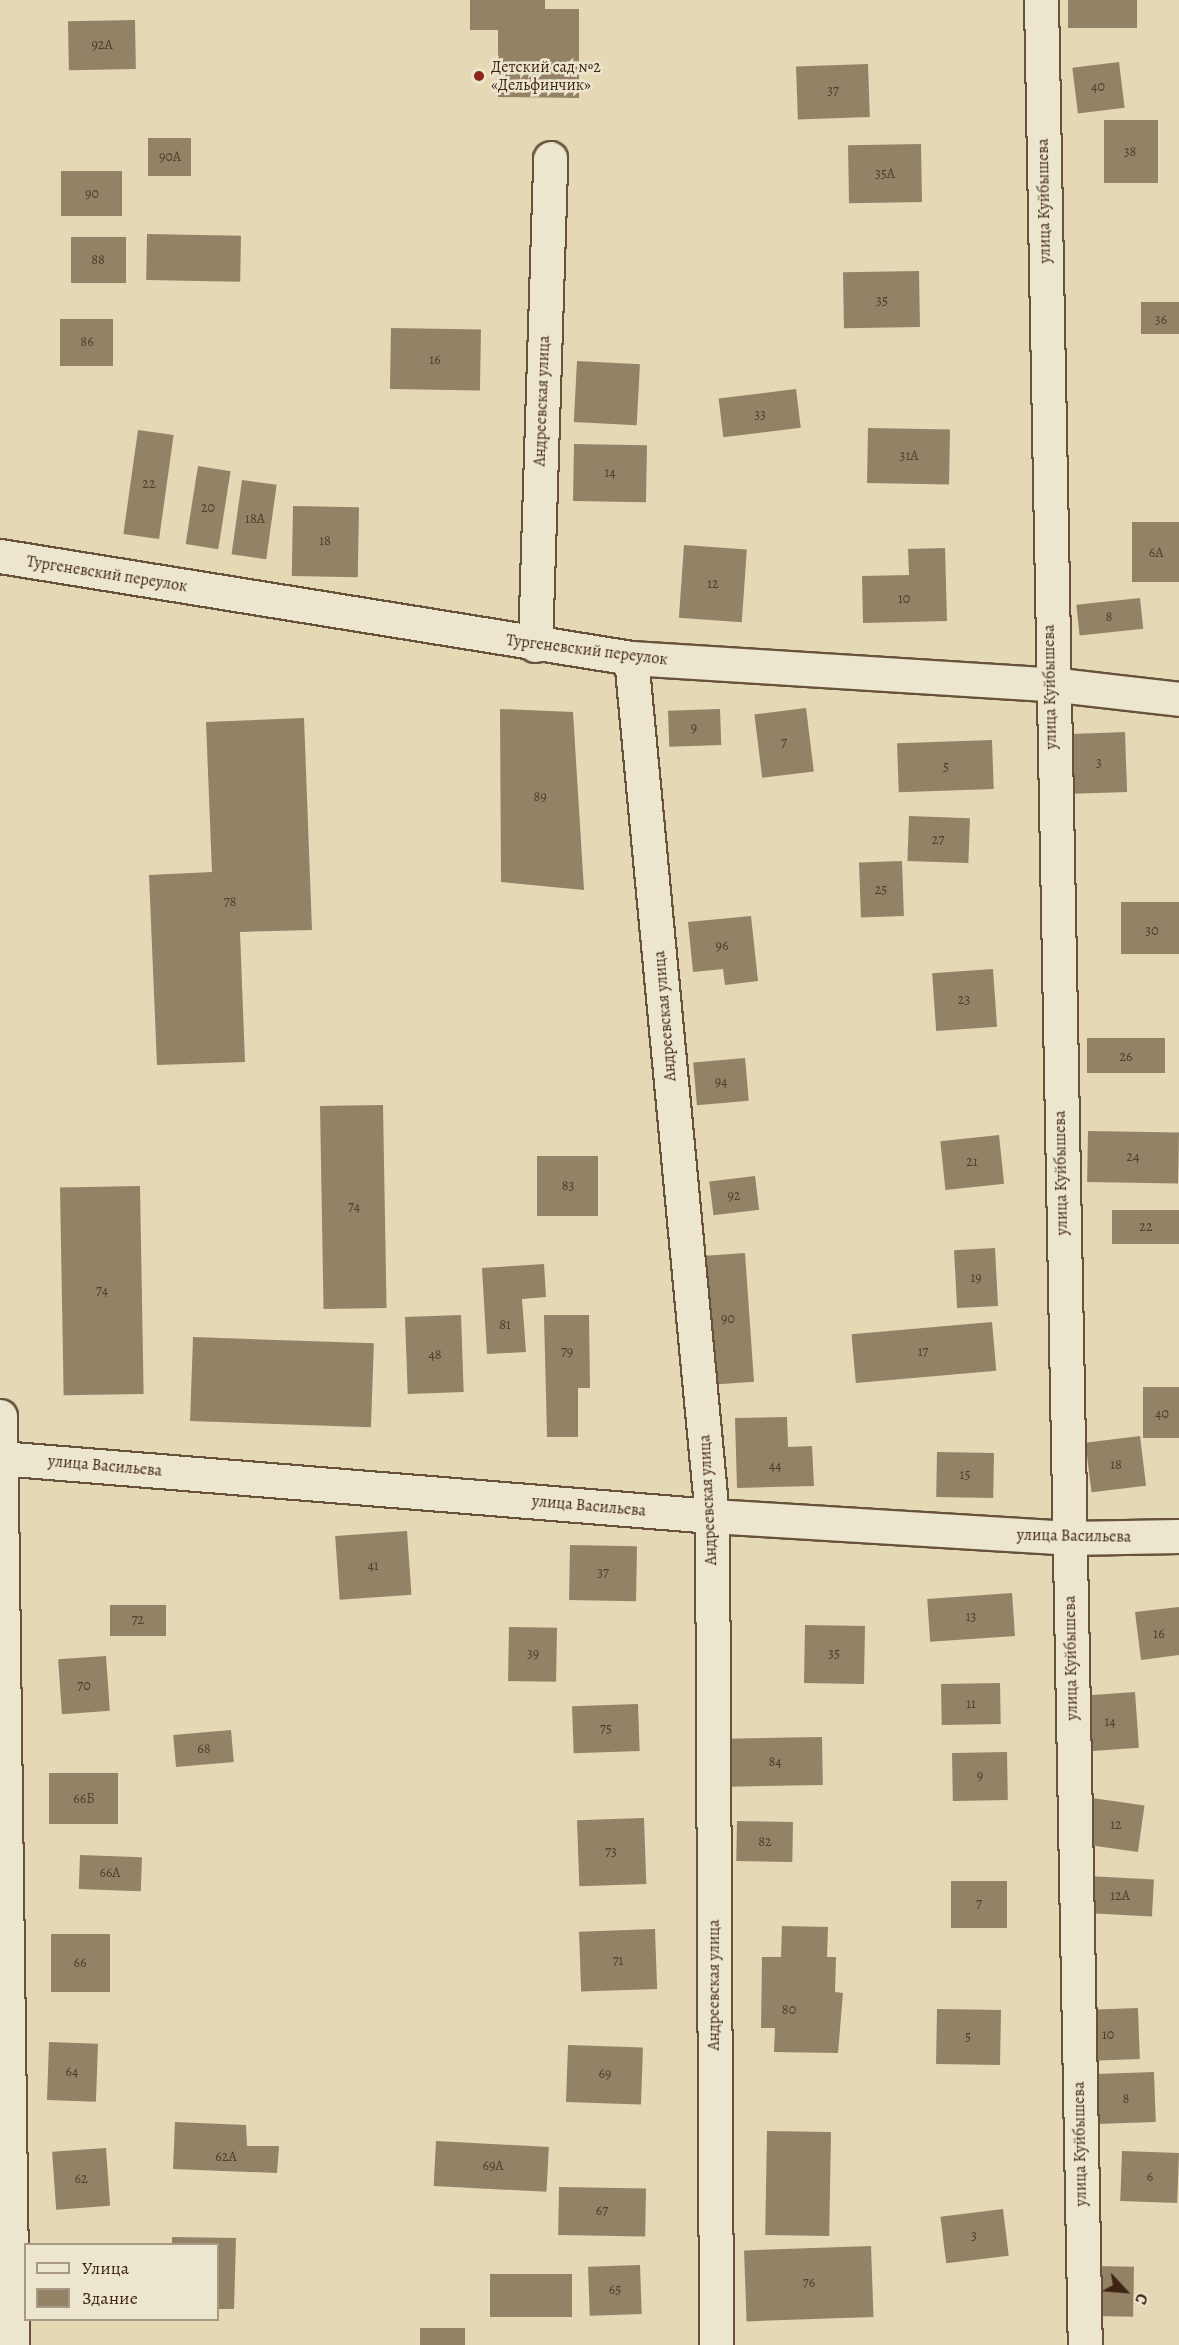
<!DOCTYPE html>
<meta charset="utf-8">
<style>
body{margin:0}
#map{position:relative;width:1179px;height:2345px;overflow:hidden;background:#e4d8b5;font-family:Alegreya,serif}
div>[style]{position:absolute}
.building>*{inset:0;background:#948267;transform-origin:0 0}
.roads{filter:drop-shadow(2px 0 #68523c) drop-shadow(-2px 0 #68523c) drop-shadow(0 2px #68523c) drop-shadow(0 -2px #68523c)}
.street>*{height:33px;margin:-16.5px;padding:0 16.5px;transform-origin:16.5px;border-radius:16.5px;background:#ede6cf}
.secondary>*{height:33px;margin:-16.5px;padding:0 16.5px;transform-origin:16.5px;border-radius:16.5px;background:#ede6cf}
.dots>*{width:16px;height:16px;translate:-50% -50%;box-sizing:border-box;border:3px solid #ede6cf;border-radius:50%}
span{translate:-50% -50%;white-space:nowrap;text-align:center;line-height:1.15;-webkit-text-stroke:5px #ede6cf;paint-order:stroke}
.number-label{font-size:14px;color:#543c28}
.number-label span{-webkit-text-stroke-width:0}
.poi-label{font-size:16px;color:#3e2513}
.left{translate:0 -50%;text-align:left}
.street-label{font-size:16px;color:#3e2513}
.legend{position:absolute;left:24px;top:2243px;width:195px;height:78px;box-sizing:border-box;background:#ede6cf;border:2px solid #a79984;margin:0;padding:8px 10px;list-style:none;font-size:18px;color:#3e2513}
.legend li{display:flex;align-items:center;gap:12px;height:30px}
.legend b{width:30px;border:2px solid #a79984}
.north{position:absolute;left:1095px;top:2261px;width:60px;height:60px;-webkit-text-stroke:4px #ede6cf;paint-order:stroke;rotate:116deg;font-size:16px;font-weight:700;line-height:24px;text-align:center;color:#3e2513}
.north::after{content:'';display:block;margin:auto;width:21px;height:27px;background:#3e2513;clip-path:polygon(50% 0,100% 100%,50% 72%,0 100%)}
</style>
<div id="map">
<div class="building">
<div style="clip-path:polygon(470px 0,545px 0,545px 9px,579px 9px,579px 98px,498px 97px,498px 30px,470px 30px)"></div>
<div style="left:1068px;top:0;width:69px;height:28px"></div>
<div style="left:135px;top:20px;width:49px;height:67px;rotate:89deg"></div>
<div style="left:1119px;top:62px;width:46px;height:47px;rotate:83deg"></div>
<div style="left:868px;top:64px;width:53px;height:72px;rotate:88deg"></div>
<div style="left:1104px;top:120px;width:54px;height:63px"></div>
<div style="left:148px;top:138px;width:43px;height:38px"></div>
<div style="left:921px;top:144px;width:58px;height:73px;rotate:89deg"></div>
<div style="left:61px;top:171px;width:61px;height:45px"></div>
<div style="left:147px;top:234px;width:94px;height:46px;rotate:1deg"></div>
<div style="left:71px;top:237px;width:55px;height:46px"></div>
<div style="left:919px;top:271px;width:56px;height:76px;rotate:89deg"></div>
<div style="left:1179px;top:302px;width:32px;height:38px;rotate:90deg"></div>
<div style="left:60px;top:319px;width:53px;height:47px"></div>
<div style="left:391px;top:328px;width:90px;height:61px;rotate:1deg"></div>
<div style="left:577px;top:361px;width:63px;height:61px;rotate:3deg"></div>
<div style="left:796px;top:389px;width:39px;height:78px;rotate:83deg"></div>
<div style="left:868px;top:428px;width:82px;height:55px;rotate:1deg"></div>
<div style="left:138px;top:430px;width:36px;height:105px;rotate:8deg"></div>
<div style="left:574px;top:444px;width:73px;height:57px;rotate:1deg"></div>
<div style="left:198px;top:466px;width:33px;height:79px;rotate:9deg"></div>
<div style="left:242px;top:480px;width:35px;height:75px;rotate:8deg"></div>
<div style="left:293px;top:506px;width:66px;height:70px;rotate:1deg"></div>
<div style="left:1179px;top:522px;width:60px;height:47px;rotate:90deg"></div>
<div style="left:684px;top:545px;width:63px;height:73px;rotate:4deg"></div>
<div style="clip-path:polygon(945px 548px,947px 621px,863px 623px,862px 576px,909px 575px,908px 549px)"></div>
<div style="left:1140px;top:598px;width:31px;height:64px;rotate:84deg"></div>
<div style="left:806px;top:708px;width:64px;height:52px;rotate:83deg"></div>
<div style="clip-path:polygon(500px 709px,573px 712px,584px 890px,501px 882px)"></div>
<div style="left:720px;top:709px;width:36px;height:52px;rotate:88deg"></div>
<div style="clip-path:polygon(304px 718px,312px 930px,240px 932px,245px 1062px,157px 1065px,149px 875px,212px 872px,206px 722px)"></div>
<div style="left:1125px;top:732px;width:60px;height:54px;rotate:88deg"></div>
<div style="left:992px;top:740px;width:49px;height:95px;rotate:88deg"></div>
<div style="left:909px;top:816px;width:61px;height:45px;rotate:2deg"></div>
<div style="left:902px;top:861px;width:55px;height:43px;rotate:88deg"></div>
<div style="left:1179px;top:902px;width:52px;height:58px;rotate:90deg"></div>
<div style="clip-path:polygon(751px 916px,758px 981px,725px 985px,723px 969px,693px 972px,688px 922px)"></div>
<div style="left:993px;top:969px;width:58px;height:61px;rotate:86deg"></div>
<div style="left:1165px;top:1038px;width:35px;height:78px;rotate:90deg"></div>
<div style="left:745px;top:1058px;width:43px;height:52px;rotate:85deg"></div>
<div style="left:383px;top:1105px;width:203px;height:63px;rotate:89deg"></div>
<div style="left:1088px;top:1131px;width:91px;height:51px;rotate:1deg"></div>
<div style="left:999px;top:1135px;width:49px;height:59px;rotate:84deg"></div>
<div style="left:537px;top:1156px;width:61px;height:60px"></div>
<div style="left:755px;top:1176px;width:34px;height:46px;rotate:83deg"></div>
<div style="left:140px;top:1186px;width:208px;height:80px;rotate:89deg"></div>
<div style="left:1179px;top:1210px;width:34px;height:67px;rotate:90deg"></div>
<div style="left:995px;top:1248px;width:58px;height:41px;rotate:87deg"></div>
<div style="left:745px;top:1253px;width:129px;height:43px;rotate:86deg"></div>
<div style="clip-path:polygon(544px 1264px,546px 1297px,522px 1299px,526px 1352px,487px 1354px,482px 1268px)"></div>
<div style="left:461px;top:1315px;width:77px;height:56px;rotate:88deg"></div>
<div style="clip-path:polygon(544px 1315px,589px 1315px,590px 1388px,578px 1388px,578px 1437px,547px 1437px)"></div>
<div style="left:992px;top:1322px;width:49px;height:141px;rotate:85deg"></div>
<div style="left:193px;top:1337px;width:181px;height:84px;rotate:2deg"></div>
<div style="left:1179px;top:1387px;width:51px;height:36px;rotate:90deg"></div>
<div style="clip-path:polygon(787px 1417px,788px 1447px,812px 1446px,814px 1486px,737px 1488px,735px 1418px)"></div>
<div style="left:1140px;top:1436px;width:50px;height:55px;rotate:83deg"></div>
<div style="left:937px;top:1452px;width:57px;height:45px;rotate:1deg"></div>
<div style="left:407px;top:1531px;width:64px;height:72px;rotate:86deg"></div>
<div style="left:570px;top:1545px;width:67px;height:55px;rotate:1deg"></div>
<div style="left:1012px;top:1593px;width:43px;height:85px;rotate:86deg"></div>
<div style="left:110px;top:1605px;width:56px;height:31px"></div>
<div style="clip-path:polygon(1179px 1607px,1179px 1655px,1141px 1660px,1135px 1612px)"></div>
<div style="left:805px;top:1625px;width:60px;height:58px;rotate:1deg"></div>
<div style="left:509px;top:1627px;width:48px;height:54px;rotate:1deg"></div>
<div style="left:106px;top:1656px;width:55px;height:48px;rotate:86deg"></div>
<div style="left:1000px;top:1683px;width:41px;height:59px;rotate:89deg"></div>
<div style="left:1135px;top:1692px;width:56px;height:53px;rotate:86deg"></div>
<div style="left:638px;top:1704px;width:47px;height:66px;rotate:88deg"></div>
<div style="left:231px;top:1730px;width:32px;height:58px;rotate:85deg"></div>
<div style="left:822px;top:1737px;width:48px;height:95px;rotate:89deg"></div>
<div style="left:1007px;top:1752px;width:48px;height:55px;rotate:89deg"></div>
<div style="left:49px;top:1773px;width:69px;height:51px"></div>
<div style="left:1092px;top:1798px;width:53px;height:47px;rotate:8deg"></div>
<div style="left:644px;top:1818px;width:66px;height:67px;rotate:88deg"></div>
<div style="left:737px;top:1821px;width:56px;height:40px;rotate:1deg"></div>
<div style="left:80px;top:1855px;width:62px;height:34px;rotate:2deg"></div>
<div style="left:1088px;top:1876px;width:66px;height:37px;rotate:3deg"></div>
<div style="left:951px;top:1881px;width:56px;height:47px"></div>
<div style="clip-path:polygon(782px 1926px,828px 1927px,827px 1957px,836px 1957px,835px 1992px,843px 1993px,838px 2053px,774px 2052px,775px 2028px,761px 2028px,762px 1957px,781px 1957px)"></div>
<div style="left:655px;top:1929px;width:60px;height:76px;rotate:88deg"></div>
<div style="left:51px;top:1934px;width:59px;height:58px"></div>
<div style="left:1138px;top:2008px;width:51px;height:62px;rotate:88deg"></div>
<div style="left:937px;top:2009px;width:64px;height:55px;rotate:1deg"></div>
<div style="left:49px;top:2042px;width:49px;height:58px;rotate:2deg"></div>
<div style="left:568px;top:2045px;width:75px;height:57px;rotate:2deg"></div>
<div style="left:1154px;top:2072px;width:50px;height:58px;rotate:88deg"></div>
<div style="clip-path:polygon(175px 2122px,246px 2125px,247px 2146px,279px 2146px,277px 2173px,173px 2169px)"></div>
<div style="left:767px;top:2131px;width:64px;height:104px;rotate:1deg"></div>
<div style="left:436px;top:2141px;width:113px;height:45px;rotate:3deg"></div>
<div style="left:106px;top:2148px;width:58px;height:54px;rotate:86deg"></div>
<div style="left:1122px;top:2151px;width:57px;height:50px;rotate:2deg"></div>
<div style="left:559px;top:2187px;width:87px;height:48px;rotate:1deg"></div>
<div style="left:1003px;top:2209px;width:47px;height:63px;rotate:83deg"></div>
<div style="clip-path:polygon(172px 2237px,236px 2238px,234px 2309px,218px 2309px,218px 2244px,172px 2244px)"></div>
<div style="left:871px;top:2246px;width:71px;height:127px;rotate:88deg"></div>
<div style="left:640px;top:2265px;width:49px;height:52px;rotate:88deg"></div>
<div style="left:1094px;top:2266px;width:40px;height:50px;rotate:1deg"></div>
<div style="left:490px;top:2274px;width:82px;height:43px"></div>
<div style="left:420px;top:2328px;width:45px;height:17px"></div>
</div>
<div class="roads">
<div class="street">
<div style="left:1041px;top:0;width:2345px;rotate:88.93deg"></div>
<div style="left:0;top:556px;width:639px;rotate:9.18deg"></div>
<div style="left:631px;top:658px;width:420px;rotate:3.6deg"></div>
<div style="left:1050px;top:684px;width:130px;rotate:6.6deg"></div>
<div style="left:535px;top:645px;width:487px;rotate:-88.2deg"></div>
<div style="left:631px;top:658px;width:862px;rotate:84.61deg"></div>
<div style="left:712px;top:1516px;width:829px;rotate:89.72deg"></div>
</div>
<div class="secondary">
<div style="left:0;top:1416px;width:929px;rotate:89.26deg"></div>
<div style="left:0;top:1458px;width:714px;rotate:4.66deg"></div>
<div style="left:712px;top:1516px;width:358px;rotate:3.5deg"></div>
<div style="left:1069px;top:1538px;width:110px;rotate:-1deg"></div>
</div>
</div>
<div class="dots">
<div style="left:479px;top:76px;background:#8f2418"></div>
</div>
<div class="number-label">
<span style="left:102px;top:45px">92А</span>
<span style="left:1098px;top:87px">40</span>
<span style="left:833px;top:91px">37</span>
<span style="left:1130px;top:152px">38</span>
<span style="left:170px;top:157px">90А</span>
<span style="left:885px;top:174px">35А</span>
<span style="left:92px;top:194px">90</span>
<span style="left:98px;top:260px">88</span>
<span style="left:882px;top:301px">35</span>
<span style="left:1161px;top:320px">36</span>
<span style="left:87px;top:342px">86</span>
<span style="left:435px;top:360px">16</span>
<span style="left:760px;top:415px">33</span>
<span style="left:909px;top:456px">31А</span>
<span style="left:610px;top:473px">14</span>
<span style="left:149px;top:484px">22</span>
<span style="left:208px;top:508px">20</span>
<span style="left:255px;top:519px">18А</span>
<span style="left:325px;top:541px">18</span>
<span style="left:1156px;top:553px">6А</span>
<span style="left:713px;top:584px">12</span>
<span style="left:904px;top:599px">10</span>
<span style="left:1109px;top:617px">8</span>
<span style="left:694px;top:728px">9</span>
<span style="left:784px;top:743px">7</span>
<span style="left:1099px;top:763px">3</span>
<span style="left:946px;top:767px">5</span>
<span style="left:540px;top:797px">89</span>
<span style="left:938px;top:840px">27</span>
<span style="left:881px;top:890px">25</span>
<span style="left:230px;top:902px">78</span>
<span style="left:1152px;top:931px">30</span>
<span style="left:722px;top:946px">96</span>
<span style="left:964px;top:1000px">23</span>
<span style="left:1126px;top:1057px">26</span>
<span style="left:721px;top:1082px">94</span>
<span style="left:1133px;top:1157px">24</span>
<span style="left:972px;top:1162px">21</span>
<span style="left:568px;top:1186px">83</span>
<span style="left:734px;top:1196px">92</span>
<span style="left:354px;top:1207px">74</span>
<span style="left:1146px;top:1227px">22</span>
<span style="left:976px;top:1278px">19</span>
<span style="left:102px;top:1291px">74</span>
<span style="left:728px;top:1319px">90</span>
<span style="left:505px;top:1325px">81</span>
<span style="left:567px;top:1352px">79</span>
<span style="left:923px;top:1352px">17</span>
<span style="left:435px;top:1355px">48</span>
<span style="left:1162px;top:1414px">40</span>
<span style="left:1116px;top:1465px">18</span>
<span style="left:775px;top:1466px">44</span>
<span style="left:965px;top:1475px">15</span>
<span style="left:373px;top:1566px">41</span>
<span style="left:603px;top:1573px">37</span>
<span style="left:971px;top:1617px">13</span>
<span style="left:138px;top:1620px">72</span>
<span style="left:1159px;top:1634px">16</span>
<span style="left:533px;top:1654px">39</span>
<span style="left:834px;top:1654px">35</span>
<span style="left:84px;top:1686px">70</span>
<span style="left:971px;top:1704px">11</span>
<span style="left:1110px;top:1722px">14</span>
<span style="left:606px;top:1729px">75</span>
<span style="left:204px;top:1749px">68</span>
<span style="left:775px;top:1762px">84</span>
<span style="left:980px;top:1776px">9</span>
<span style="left:84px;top:1799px">66Б</span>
<span style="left:1116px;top:1825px">12</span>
<span style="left:765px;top:1842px">82</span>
<span style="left:611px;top:1852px">73</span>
<span style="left:110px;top:1873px">66А</span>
<span style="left:1120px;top:1896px">12А</span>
<span style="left:979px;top:1904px">7</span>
<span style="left:618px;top:1961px">71</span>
<span style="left:80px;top:1963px">66</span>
<span style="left:789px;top:2010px">80</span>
<span style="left:1108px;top:2035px">10</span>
<span style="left:968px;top:2037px">5</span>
<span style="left:72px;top:2072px">64</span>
<span style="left:605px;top:2074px">69</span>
<span style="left:1126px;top:2099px">8</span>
<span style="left:226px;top:2157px">62А</span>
<span style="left:493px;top:2166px">69А</span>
<span style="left:1150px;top:2177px">6</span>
<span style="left:81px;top:2179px">62</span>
<span style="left:602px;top:2211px">67</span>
<span style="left:974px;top:2236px">3</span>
<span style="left:809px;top:2283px">76</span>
<span style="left:615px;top:2290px">65</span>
</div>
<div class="poi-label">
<span class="left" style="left:491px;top:76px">Детский сад №2<br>«Дельфинчик»</span>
</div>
<div class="street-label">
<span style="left:1044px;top:201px;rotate:-91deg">улица Куйбышева</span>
<span style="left:542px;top:401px;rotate:-88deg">Андреевская улица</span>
<span style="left:107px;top:574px;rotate:9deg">Тургеневский переулок</span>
<span style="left:587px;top:650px;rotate:7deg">Тургеневский переулок</span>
<span style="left:1050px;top:687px;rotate:-91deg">улица Куйбышева</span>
<span style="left:665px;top:1016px;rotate:-95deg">Андреевская улица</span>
<span style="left:1061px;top:1173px;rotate:-91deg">улица Куйбышева</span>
<span style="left:105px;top:1466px;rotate:5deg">улица Васильева</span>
<span style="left:708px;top:1500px;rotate:-93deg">Андреевская улица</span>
<span style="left:589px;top:1506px;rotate:5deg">улица Васильева</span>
<span style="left:1074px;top:1536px;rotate:1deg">улица Васильева</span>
<span style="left:1071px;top:1658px;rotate:-91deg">улица Куйбышева</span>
<span style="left:714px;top:1985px;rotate:-90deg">Андреевская улица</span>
<span style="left:1080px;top:2144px;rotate:-91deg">улица Куйбышева</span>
</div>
<ul class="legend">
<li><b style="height:8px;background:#ede6cf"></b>Улица</li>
<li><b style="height:16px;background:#948267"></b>Здание</li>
</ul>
<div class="north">С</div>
</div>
